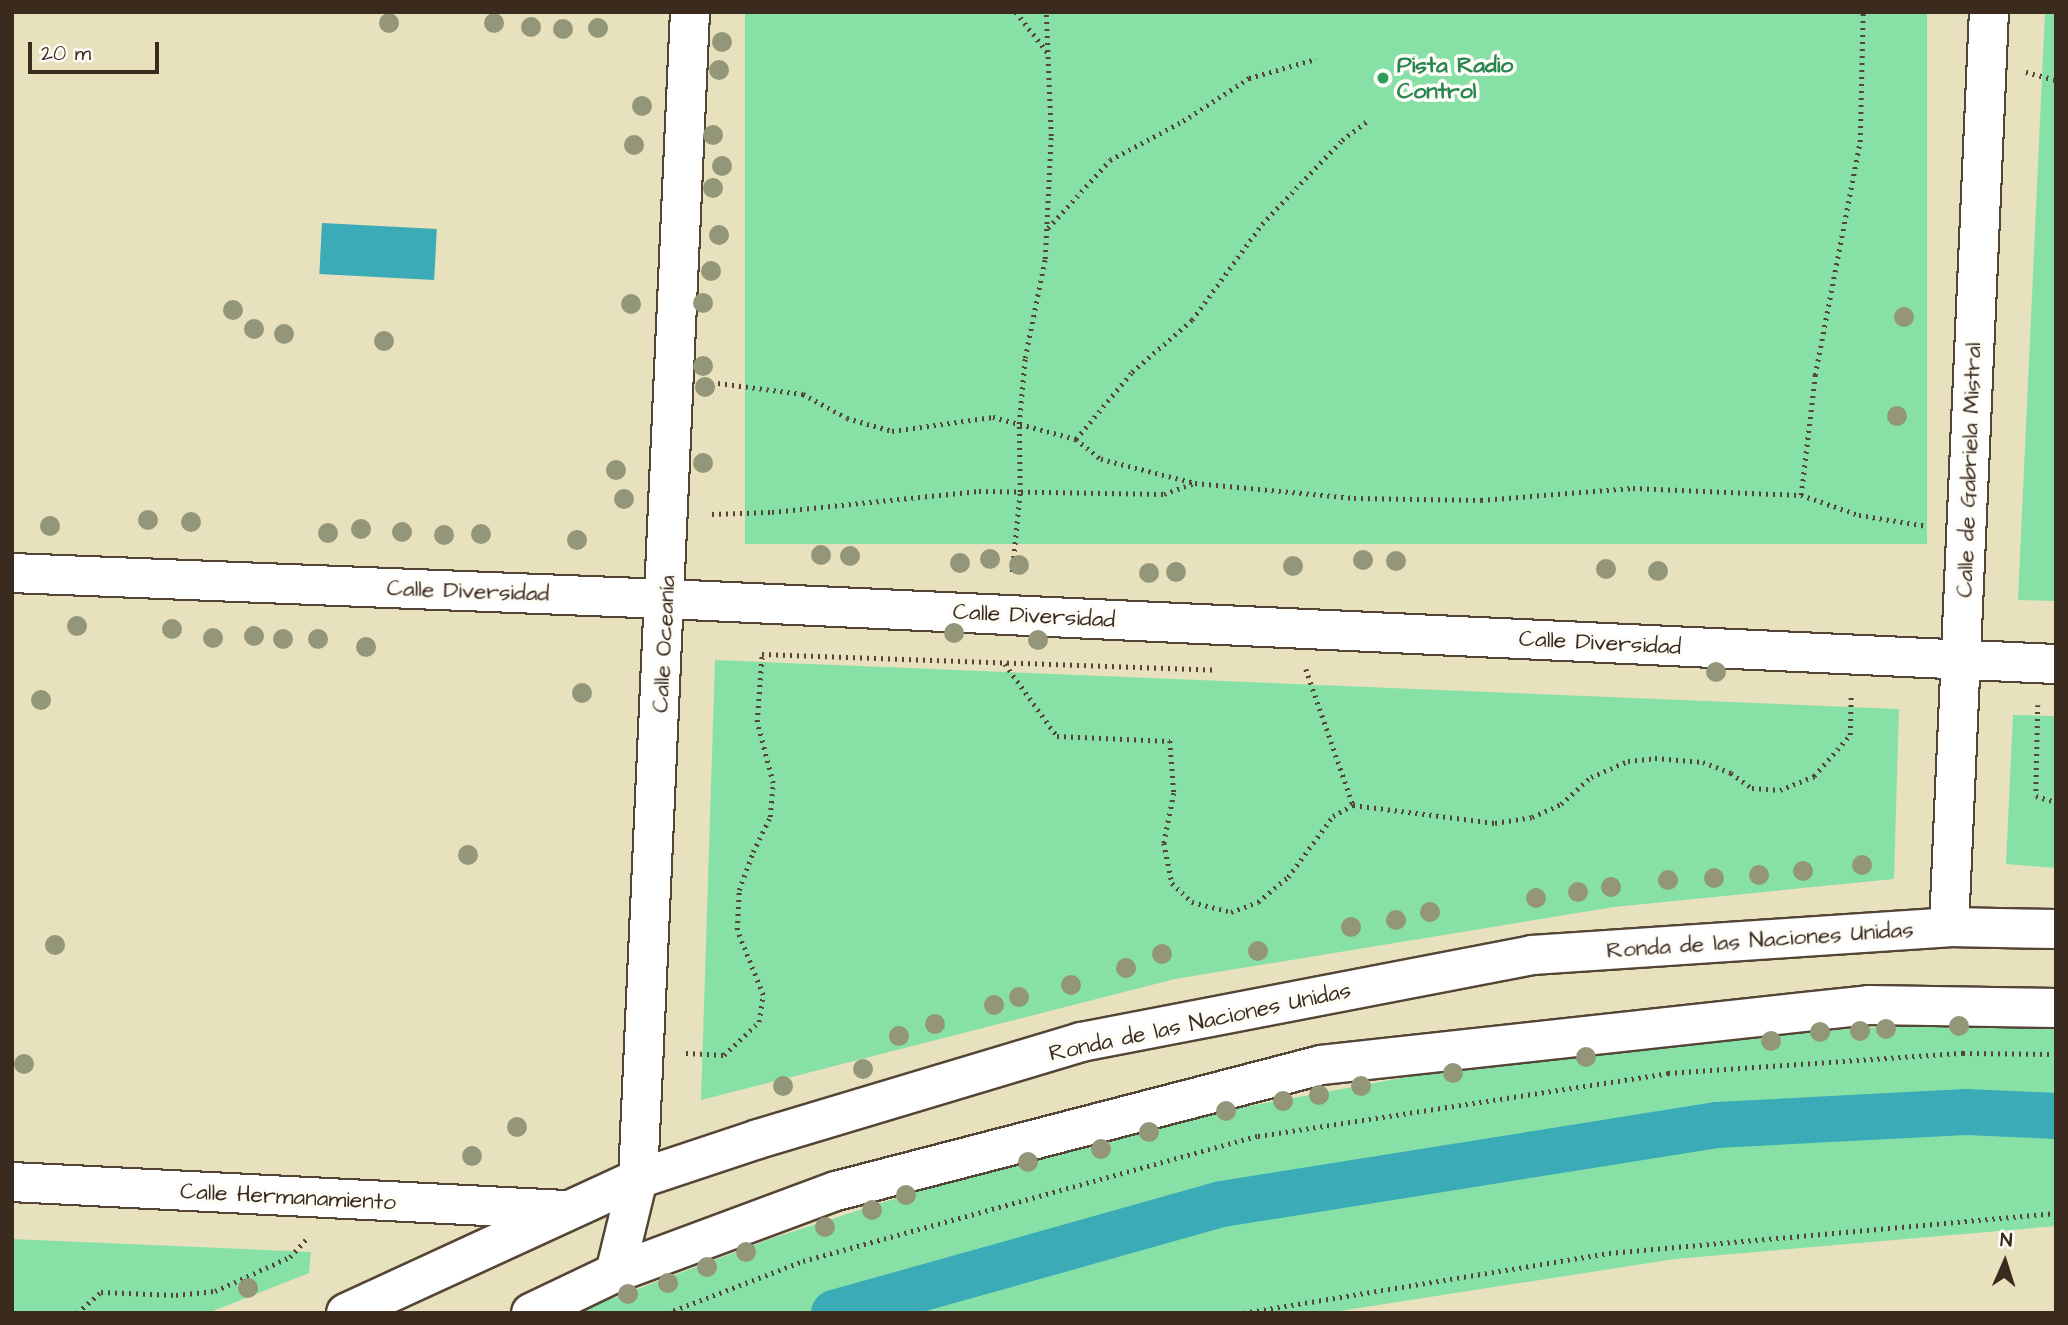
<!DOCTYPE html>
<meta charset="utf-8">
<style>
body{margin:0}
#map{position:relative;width:2068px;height:1325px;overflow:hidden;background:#e8e1bd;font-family:"Architects Daughter",sans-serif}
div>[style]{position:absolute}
.green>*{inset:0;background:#87e1a7;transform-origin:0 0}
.water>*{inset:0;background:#3babb8;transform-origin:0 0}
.canal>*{height:46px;margin:-23px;padding:0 23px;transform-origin:23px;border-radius:23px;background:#3babb8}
.path>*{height:4.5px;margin-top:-2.25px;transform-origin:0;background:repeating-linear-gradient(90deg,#554536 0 2px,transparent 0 7px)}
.roads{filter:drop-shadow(2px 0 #554536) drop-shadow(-2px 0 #554536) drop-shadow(0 2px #554536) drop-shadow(0 -2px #554536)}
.street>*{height:38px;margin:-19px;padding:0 19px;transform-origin:19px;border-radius:19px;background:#fff}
.secondary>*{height:38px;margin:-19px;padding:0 19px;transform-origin:19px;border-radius:19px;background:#fff}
.trees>*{width:20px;height:20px;margin:-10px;border-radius:50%;background:#939678}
.dots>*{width:19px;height:19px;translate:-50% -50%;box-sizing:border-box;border:4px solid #fdfcf7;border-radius:50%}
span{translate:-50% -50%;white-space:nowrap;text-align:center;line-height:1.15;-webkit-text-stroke:7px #fdfcf7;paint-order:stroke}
.leisure-label{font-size:23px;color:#27864d;font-weight:700}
.left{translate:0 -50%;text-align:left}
.street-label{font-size:23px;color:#3b2a1e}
.frame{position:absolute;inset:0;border:14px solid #3b2a1e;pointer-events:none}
.north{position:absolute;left:1970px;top:1227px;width:70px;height:70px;-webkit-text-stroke:5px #fdfcf7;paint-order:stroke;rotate:3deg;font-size:19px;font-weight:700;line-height:28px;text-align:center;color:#3b2a1e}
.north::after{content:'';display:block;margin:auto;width:24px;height:32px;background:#3b2a1e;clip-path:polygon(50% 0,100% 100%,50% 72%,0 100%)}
.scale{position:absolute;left:28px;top:42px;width:131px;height:32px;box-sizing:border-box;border:4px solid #3b2a1e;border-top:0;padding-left:9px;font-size:21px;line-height:24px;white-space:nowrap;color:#3b2a1e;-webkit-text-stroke:5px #fdfcf7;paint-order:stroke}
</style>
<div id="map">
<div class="green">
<div style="left:745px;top:12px;width:1182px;height:532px"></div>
<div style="clip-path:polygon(2045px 12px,2056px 12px,2056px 601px,2018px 600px)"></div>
<div style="clip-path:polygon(715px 660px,1899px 709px,1894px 879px,1614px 907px,1175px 979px,701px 1100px)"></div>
<div style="clip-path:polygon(2013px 715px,2056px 716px,2056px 868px,2006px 864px)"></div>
<div style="clip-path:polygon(1922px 1024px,2056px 1025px,2056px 1226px,1675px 1259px,1327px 1313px,574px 1313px,770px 1239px,943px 1183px,1206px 1114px,1407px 1077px,1634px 1044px)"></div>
<div style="clip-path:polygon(12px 1239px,311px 1252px,309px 1273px,208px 1313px,12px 1313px)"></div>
</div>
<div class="water">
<div style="left:322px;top:223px;width:115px;height:51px;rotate:3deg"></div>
</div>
<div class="canal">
<div style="left:834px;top:1313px;width:403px;rotate:-15.7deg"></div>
<div style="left:1222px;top:1204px;width:501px;rotate:-9.07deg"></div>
<div style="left:1717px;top:1125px;width:249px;rotate:-3deg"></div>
<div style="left:1966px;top:1112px;width:90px;rotate:2.5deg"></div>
</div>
<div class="path">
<div style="left:1016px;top:12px;width:52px;rotate:52deg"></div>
<div style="left:2026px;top:72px;width:31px;rotate:15deg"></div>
<div style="left:1048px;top:228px;width:92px;rotate:-47.6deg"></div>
<div style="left:1110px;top:160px;width:83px;rotate:-28.1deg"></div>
<div style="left:1183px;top:121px;width:79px;rotate:-33.1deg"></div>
<div style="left:1249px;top:78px;width:70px;rotate:-15.8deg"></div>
<div style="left:718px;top:383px;width:86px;rotate:7.4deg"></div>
<div style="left:803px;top:394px;width:50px;rotate:28.6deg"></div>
<div style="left:847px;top:418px;width:47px;rotate:16.1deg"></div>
<div style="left:892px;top:431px;width:102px;rotate:-7.9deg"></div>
<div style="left:993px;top:417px;width:86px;rotate:14.8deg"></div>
<div style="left:1076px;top:439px;width:32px;rotate:39deg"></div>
<div style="left:1101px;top:459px;width:97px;rotate:14.3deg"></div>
<div style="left:1195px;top:483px;width:160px;rotate:5.4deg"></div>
<div style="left:1354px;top:498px;width:127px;rotate:0.9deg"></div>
<div style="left:1481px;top:500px;width:152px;rotate:-4.5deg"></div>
<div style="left:1633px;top:488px;width:168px;rotate:2.4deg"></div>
<div style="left:1801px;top:495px;width:61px;rotate:19deg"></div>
<div style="left:1859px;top:515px;width:69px;rotate:9.2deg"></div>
<div style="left:1076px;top:439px;width:87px;rotate:-50.1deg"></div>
<div style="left:1132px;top:372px;width:79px;rotate:-40.9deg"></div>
<div style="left:1192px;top:320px;width:119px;rotate:-53.9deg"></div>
<div style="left:1262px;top:224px;width:116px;rotate:-46.4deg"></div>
<div style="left:1342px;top:140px;width:34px;rotate:-37deg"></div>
<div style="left:1801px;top:495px;width:121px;rotate:-83.3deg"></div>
<div style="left:1815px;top:375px;width:237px;rotate:-79.1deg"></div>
<div style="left:1860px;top:142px;width:130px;rotate:-88.7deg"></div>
<div style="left:712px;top:514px;width:60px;rotate:-1.9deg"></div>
<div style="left:772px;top:512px;width:208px;rotate:-5.8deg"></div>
<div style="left:979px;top:491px;width:185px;rotate:0.9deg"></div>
<div style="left:1164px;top:494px;width:32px;rotate:-20deg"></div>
<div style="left:1012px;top:572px;width:80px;rotate:-84.3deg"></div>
<div style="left:1020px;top:492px;width:68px;rotate:-90.8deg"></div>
<div style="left:1019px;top:424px;width:66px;rotate:-84.8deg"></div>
<div style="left:1025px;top:358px;width:101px;rotate:-78.6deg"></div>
<div style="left:1045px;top:259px;width:123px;rotate:-87.2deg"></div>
<div style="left:1051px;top:136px;width:124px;rotate:-92.3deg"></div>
<div style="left:762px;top:654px;width:454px;rotate:2deg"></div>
<div style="left:1005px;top:664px;width:89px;rotate:54.2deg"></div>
<div style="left:1057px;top:736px;width:113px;rotate:2.5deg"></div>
<div style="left:1170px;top:741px;width:52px;rotate:85.6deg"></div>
<div style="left:1174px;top:793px;width:51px;rotate:101.3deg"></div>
<div style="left:1164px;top:843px;width:41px;rotate:78.7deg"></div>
<div style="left:1172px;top:883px;width:28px;rotate:44deg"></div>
<div style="left:1192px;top:902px;width:40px;rotate:14.4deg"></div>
<div style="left:1231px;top:912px;width:29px;rotate:-20deg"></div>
<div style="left:1258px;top:902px;width:39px;rotate:-40deg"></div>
<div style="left:1288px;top:877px;width:76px;rotate:-53.6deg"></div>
<div style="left:1333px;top:816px;width:23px;rotate:-29deg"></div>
<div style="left:1353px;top:805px;width:143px;rotate:7.2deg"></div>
<div style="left:1495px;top:823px;width:37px;rotate:-9deg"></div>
<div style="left:1532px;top:817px;width:32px;rotate:-24deg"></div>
<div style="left:1561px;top:804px;width:40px;rotate:-42deg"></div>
<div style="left:1591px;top:777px;width:40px;rotate:-23.4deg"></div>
<div style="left:1628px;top:761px;width:27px;rotate:-6deg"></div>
<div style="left:1655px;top:758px;width:48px;rotate:4.8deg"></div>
<div style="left:1703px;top:762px;width:30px;rotate:21deg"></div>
<div style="left:1731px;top:773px;width:26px;rotate:36deg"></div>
<div style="left:1752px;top:788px;width:28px;rotate:4deg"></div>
<div style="left:1780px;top:790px;width:37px;rotate:-22deg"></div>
<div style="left:1814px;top:776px;width:55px;rotate:-48.7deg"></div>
<div style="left:1850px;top:735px;width:41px;rotate:-88.6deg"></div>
<div style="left:1306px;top:669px;width:144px;rotate:70.9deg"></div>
<div style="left:2038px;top:705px;width:91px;rotate:91.3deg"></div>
<div style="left:2036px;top:796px;width:21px;rotate:17deg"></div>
<div style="left:686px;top:1053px;width:38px;rotate:3deg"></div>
<div style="left:724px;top:1055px;width:48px;rotate:-43.3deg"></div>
<div style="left:759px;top:1022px;width:27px;rotate:-82deg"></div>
<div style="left:763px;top:995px;width:70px;rotate:-111.8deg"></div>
<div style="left:737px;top:930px;width:40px;rotate:-87.1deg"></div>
<div style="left:739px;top:890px;width:40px;rotate:-69.8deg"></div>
<div style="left:753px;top:852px;width:39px;rotate:-64deg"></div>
<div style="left:770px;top:817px;width:34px;rotate:-85deg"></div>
<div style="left:773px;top:783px;width:63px;rotate:-104.7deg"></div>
<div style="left:757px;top:722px;width:70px;rotate:-85.9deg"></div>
<div style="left:77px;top:1313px;width:32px;rotate:-41deg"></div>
<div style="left:101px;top:1292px;width:75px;rotate:2.3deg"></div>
<div style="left:176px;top:1295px;width:39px;rotate:-6deg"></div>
<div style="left:215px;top:1291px;width:82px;rotate:-24.4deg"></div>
<div style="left:290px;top:1257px;width:24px;rotate:-48deg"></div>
<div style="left:667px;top:1313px;width:146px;rotate:-20.9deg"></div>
<div style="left:803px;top:1261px;width:472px;rotate:-15.4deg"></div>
<div style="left:1258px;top:1136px;width:415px;rotate:-8.7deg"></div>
<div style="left:1668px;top:1073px;width:296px;rotate:-3.9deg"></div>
<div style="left:1963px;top:1053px;width:93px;rotate:0.6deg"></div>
<div style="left:1243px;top:1313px;width:371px;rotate:-9.3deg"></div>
<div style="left:1609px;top:1253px;width:449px;rotate:-5.1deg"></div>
</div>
<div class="roads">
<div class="street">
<div style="left:12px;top:573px;width:655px;rotate:2.28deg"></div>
<div style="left:666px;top:599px;width:1392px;rotate:2.68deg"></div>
<div style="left:1949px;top:927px;width:916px;rotate:-87.5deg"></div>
<div style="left:12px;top:1182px;width:553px;rotate:2.9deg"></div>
<div style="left:615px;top:1273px;width:97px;rotate:-76.3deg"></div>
<div style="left:638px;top:1179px;width:1168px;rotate:-87.45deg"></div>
</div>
<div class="secondary">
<div style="left:346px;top:1313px;width:321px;rotate:-24.7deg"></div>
<div style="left:638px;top:1179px;width:126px;rotate:-18.4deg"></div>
<div style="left:758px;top:1139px;width:337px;rotate:-16.7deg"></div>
<div style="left:1081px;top:1042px;width:459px;rotate:-10.9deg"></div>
<div style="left:1532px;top:955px;width:418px;rotate:-3.8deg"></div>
<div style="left:1949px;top:927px;width:107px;rotate:1.1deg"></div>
<div style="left:531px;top:1313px;width:93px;rotate:-25.5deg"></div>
<div style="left:615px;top:1273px;width:236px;rotate:-20.4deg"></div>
<div style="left:836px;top:1191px;width:501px;rotate:-14.56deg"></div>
<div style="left:1321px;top:1065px;width:551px;rotate:-6.25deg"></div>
<div style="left:1869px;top:1005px;width:187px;rotate:0.9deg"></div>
</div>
</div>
<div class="trees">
<div style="left:389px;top:23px"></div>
<div style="left:494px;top:23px"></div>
<div style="left:531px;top:27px"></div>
<div style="left:598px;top:28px"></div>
<div style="left:563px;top:29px"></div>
<div style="left:722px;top:42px"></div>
<div style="left:719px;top:70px"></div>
<div style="left:642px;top:106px"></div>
<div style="left:713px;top:135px"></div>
<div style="left:634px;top:145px"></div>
<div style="left:722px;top:166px"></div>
<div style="left:713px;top:188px"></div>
<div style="left:719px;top:235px"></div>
<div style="left:711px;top:271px"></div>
<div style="left:703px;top:303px"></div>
<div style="left:631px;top:304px"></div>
<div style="left:233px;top:310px"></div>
<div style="left:1904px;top:317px"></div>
<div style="left:254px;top:329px"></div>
<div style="left:284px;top:334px"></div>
<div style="left:384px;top:341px"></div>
<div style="left:703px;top:366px"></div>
<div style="left:705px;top:387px"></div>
<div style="left:1897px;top:416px"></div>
<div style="left:703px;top:463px"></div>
<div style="left:616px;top:470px"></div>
<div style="left:624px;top:499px"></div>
<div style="left:148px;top:520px"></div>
<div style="left:191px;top:522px"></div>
<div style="left:50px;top:526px"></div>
<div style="left:361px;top:529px"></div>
<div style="left:402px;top:532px"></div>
<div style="left:328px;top:533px"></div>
<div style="left:481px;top:534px"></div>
<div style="left:444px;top:535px"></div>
<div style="left:577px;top:540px"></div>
<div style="left:821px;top:555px"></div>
<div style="left:850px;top:556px"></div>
<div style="left:990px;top:559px"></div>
<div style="left:1363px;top:560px"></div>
<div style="left:1396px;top:561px"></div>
<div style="left:960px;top:563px"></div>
<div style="left:1019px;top:565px"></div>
<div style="left:1293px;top:566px"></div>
<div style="left:1606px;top:569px"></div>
<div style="left:1658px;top:571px"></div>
<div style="left:1176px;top:572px"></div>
<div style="left:1149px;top:573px"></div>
<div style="left:77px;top:626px"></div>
<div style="left:172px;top:629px"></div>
<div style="left:954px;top:633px"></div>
<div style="left:254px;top:636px"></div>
<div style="left:213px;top:638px"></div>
<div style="left:283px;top:639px"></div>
<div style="left:318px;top:639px"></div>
<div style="left:1038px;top:640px"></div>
<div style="left:366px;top:647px"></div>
<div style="left:1716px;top:672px"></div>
<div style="left:582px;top:693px"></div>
<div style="left:41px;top:700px"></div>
<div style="left:468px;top:855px"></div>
<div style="left:1862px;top:865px"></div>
<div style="left:1803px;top:871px"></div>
<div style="left:1759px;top:875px"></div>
<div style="left:1714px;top:878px"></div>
<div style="left:1668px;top:880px"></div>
<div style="left:1611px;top:887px"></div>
<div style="left:1578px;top:892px"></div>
<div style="left:1536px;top:898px"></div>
<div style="left:1430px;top:912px"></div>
<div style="left:1396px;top:920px"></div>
<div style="left:1351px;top:927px"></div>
<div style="left:55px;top:945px"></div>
<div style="left:1258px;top:951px"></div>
<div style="left:1162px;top:954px"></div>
<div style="left:1126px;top:968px"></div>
<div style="left:1071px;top:985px"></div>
<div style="left:1019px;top:997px"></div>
<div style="left:994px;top:1005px"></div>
<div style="left:935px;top:1024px"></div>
<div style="left:1959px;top:1026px"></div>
<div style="left:1886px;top:1029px"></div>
<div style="left:1860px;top:1031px"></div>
<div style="left:1820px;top:1032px"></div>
<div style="left:899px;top:1036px"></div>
<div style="left:1771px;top:1041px"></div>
<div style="left:1586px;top:1057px"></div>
<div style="left:24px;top:1064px"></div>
<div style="left:863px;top:1069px"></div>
<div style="left:1453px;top:1073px"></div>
<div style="left:783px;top:1086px"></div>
<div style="left:1361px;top:1086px"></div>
<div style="left:1319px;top:1095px"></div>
<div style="left:1283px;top:1101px"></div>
<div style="left:1226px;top:1111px"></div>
<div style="left:517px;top:1127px"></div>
<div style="left:1149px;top:1132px"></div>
<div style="left:1101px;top:1149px"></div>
<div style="left:472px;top:1156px"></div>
<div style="left:1028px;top:1162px"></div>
<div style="left:906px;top:1195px"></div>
<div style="left:872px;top:1210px"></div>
<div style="left:825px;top:1227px"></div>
<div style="left:746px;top:1252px"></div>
<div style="left:707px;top:1267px"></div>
<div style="left:668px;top:1283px"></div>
<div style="left:248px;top:1288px"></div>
<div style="left:628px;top:1294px"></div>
</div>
<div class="dots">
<div style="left:1383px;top:78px;background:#2e9e5b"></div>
</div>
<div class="leisure-label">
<span class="left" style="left:1397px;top:78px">Pista Radio<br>Control</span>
</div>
<div class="street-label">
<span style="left:1969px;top:470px;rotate:-88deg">Calle de Gabriela Mistral</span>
<span style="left:468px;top:591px;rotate:2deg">Calle Diversidad</span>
<span style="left:1034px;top:616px;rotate:3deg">Calle Diversidad</span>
<span style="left:1600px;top:643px;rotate:3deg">Calle Diversidad</span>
<span style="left:664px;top:644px;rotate:-87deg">Calle Oceanía</span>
<span style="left:1760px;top:940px;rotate:-4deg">Ronda de las Naciones Unidas</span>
<span style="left:1200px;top:1022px;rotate:-12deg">Ronda de las Naciones Unidas</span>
<span style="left:288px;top:1197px;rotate:3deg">Calle Hermanamiento</span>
</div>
<div class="frame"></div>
<div class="north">N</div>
<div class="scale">20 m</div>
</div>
